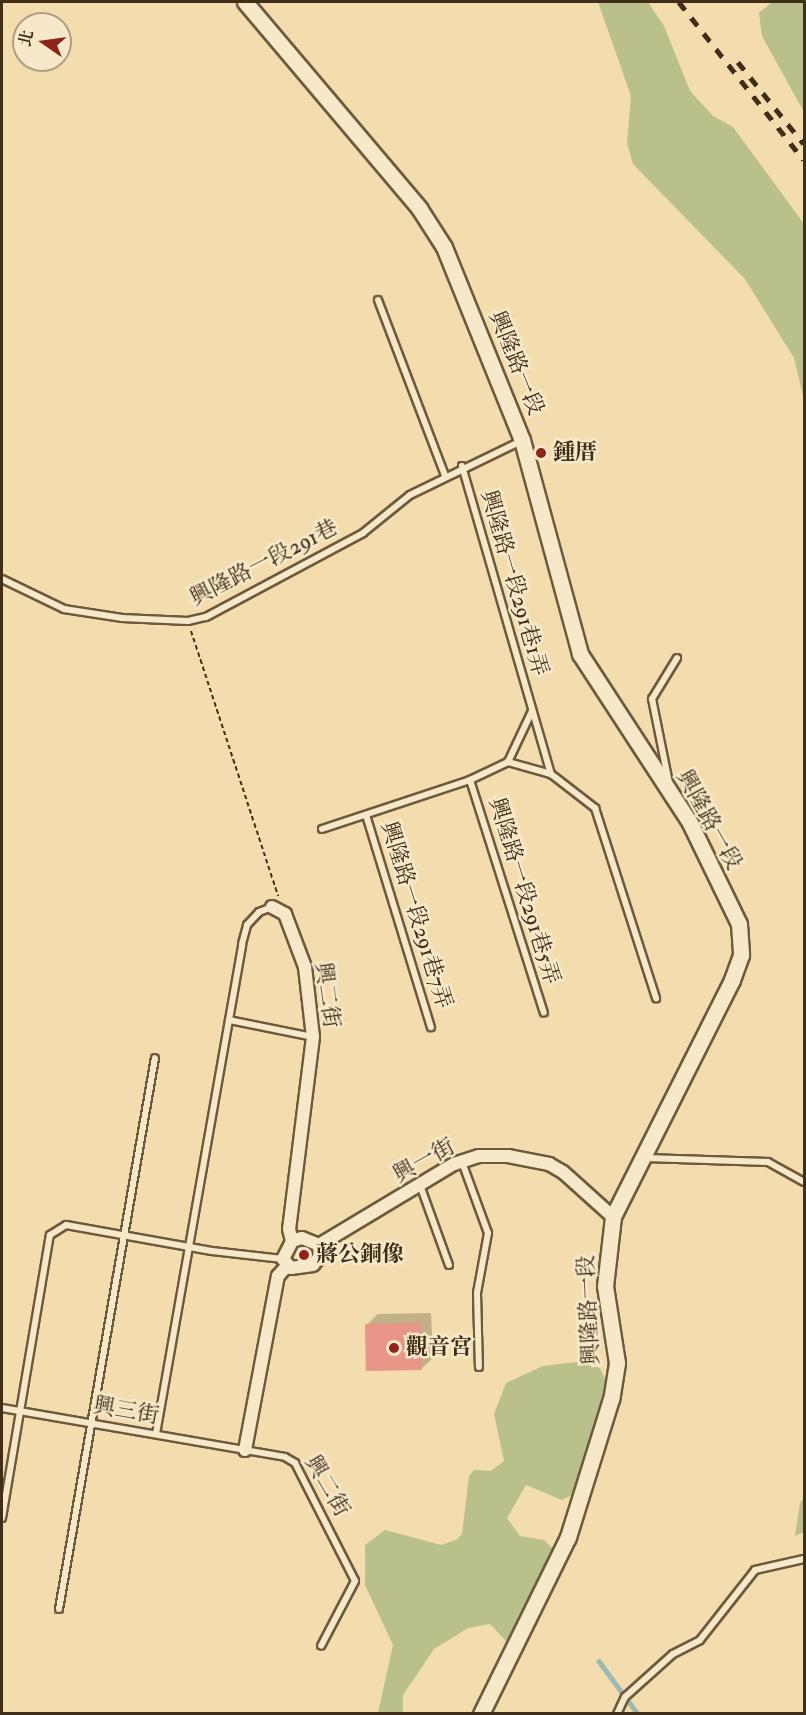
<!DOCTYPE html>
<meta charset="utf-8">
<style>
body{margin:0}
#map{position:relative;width:806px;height:1715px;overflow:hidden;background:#f3dcad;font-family:"IM FELL Double Pica","Noto Serif TC",serif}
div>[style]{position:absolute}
.green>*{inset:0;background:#b9c08b}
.shadow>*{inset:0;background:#0003}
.stream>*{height:4.5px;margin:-2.25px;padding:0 2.25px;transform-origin:2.25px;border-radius:2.25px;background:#9cbaaf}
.building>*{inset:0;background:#e79687;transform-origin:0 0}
.path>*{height:2px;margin-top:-1px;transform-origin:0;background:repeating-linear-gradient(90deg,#402e18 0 4.5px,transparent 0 7.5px)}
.roads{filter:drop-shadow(2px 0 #6d5a3d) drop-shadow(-2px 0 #6d5a3d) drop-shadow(0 2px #6d5a3d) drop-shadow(0 -2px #6d5a3d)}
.service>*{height:6px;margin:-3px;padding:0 3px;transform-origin:3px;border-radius:3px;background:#f7e8ca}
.minor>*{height:12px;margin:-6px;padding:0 6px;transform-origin:6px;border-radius:6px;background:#f7e8ca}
.tertiary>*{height:15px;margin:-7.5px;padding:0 7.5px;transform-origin:7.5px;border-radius:7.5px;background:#f7e8ca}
.rail>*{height:4.5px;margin-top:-2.25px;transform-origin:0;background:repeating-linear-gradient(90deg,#402e18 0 10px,transparent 0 20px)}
.dots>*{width:16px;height:16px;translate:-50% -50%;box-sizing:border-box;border:3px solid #f7e8ca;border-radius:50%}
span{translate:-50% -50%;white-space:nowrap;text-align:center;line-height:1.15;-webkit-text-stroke:5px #f7e8ca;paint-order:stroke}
.street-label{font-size:22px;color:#402e18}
.poi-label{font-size:22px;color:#402e18;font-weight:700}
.left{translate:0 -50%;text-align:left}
.frame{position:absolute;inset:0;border:3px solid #402e18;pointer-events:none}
.north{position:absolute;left:12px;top:12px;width:60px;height:60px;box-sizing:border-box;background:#f7e8ca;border:2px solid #ae9e83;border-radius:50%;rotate:283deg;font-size:16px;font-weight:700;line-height:24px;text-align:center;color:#402e18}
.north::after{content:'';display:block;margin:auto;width:21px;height:27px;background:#8f2418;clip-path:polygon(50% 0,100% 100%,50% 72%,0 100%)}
</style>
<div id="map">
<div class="green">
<div style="clip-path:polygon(598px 2px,648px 2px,664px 26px,690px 91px,713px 116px,733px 127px,804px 224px,804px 400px,794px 358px,745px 279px,633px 164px,627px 143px,631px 96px)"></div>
<div style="clip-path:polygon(772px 2px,804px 2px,804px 112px,762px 36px,759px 13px)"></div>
<div style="clip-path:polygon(576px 1362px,600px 1368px,606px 1381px,602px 1420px,576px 1493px,562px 1500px,526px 1485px,507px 1518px,520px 1536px,544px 1540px,555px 1551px,513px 1636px,506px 1641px,490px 1624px,468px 1628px,434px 1649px,403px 1695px,403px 1713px,378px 1713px,393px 1645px,365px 1585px,365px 1545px,385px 1530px,441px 1545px,456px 1540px,462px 1534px,469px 1476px,474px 1470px,491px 1471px,504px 1461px,494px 1414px,506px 1383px,543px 1366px)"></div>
<div style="clip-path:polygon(804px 1497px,804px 1532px,795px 1536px,800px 1503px)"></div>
</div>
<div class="shadow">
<div style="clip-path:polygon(431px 1313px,433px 1358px,421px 1369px,367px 1325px,378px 1314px)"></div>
</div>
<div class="stream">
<div style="left:599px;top:1661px;width:66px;rotate:53.7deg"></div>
</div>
<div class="building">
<div style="left:421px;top:1323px;width:47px;height:56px;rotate:89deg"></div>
</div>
<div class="path">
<div style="left:191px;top:631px;width:279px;rotate:71.8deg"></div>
</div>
<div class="roads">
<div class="service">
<div style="left:378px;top:300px;width:187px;rotate:69.1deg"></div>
<div style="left:462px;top:466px;width:321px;rotate:73.9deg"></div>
<div style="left:551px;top:774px;width:45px;rotate:-164.4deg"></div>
<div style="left:2px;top:579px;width:69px;rotate:25.8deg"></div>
<div style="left:64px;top:609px;width:59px;rotate:8.8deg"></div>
<div style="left:122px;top:618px;width:66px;rotate:2.6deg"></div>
<div style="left:188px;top:621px;width:18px;rotate:-13deg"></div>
<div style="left:206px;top:617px;width:178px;rotate:-28.1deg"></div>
<div style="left:363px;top:533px;width:60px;rotate:-39deg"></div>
<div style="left:410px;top:495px;width:123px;rotate:-25.9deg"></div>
<div style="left:551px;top:774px;width:56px;rotate:37.7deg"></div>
<div style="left:595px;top:808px;width:200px;rotate:72.2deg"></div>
<div style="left:470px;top:780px;width:244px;rotate:72.4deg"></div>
<div style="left:669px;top:783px;width:86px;rotate:-101.4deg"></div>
<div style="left:652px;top:699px;width:48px;rotate:-58.6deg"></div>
<div style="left:366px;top:815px;width:222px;rotate:73deg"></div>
<div style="left:322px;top:829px;width:156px;rotate:-18.3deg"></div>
<div style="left:470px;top:780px;width:42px;rotate:-25.3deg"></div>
<div style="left:508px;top:762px;width:56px;rotate:-64.8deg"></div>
<div style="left:229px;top:1020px;width:86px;rotate:11.4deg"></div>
<div style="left:646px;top:1158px;width:122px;rotate:1.9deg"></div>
<div style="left:768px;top:1162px;width:41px;rotate:29.1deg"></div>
<div style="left:462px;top:1162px;width:76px;rotate:69.9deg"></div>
<div style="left:488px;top:1233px;width:61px;rotate:100.4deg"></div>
<div style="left:477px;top:1293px;width:74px;rotate:88.5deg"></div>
<div style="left:420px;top:1185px;width:85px;rotate:70.1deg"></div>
<div style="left:2px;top:1408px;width:287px;rotate:9.8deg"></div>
<div style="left:285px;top:1457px;width:12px;rotate:31deg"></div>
<div style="left:295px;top:1463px;width:132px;rotate:63deg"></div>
<div style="left:355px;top:1581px;width:73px;rotate:117.6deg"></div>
<div style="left:156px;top:1434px;width:497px;rotate:-80deg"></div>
<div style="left:242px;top:944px;width:20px;rotate:-75deg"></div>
<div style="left:247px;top:925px;width:18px;rotate:-47deg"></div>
<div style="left:259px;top:912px;width:14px;rotate:-21deg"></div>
<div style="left:2px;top:1518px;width:287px;rotate:-80.4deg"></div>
<div style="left:50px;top:1235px;width:19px;rotate:-32deg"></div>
<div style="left:66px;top:1225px;width:148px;rotate:10.1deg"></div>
<div style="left:212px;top:1251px;width:71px;rotate:6.4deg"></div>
<div style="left:59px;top:1609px;width:559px;rotate:-80.12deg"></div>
<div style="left:617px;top:1714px;width:19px;rotate:-65deg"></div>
<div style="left:625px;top:1697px;width:64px;rotate:-41.9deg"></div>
<div style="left:673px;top:1654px;width:30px;rotate:-27deg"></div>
<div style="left:700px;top:1640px;width:89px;rotate:-51.8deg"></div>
<div style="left:755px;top:1570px;width:50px;rotate:-12.7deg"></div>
</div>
<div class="minor">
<div style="left:272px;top:907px;width:15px;rotate:28deg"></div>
<div style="left:285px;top:914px;width:57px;rotate:69.3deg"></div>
<div style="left:305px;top:967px;width:70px;rotate:83.5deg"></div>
<div style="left:313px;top:1037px;width:193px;rotate:97.1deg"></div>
<div style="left:289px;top:1229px;width:12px;rotate:76deg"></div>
<div style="left:302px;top:1238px;width:18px;rotate:22deg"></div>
<div style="left:319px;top:1245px;width:11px;rotate:85deg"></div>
<div style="left:320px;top:1256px;width:11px;rotate:128deg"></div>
<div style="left:313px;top:1265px;width:22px;rotate:172deg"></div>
<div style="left:291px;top:1268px;width:12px;rotate:-132deg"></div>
<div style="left:283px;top:1259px;width:20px;rotate:-63deg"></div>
<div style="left:292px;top:1241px;width:10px;rotate:-17deg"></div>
<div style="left:319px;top:1245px;width:157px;rotate:-31deg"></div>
<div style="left:454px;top:1164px;width:26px;rotate:-18deg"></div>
<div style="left:479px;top:1156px;width:29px"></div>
<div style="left:508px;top:1156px;width:42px;rotate:11deg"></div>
<div style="left:549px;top:1164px;width:16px;rotate:30deg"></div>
<div style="left:563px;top:1172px;width:67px;rotate:42deg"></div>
<div style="left:245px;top:1450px;width:177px;rotate:-79.3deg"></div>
<div style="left:278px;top:1276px;width:13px;rotate:-48deg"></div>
</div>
<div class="tertiary">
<div style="left:245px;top:2px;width:270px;rotate:49.8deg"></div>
<div style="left:419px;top:208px;width:46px;rotate:57.3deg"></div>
<div style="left:444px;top:247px;width:208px;rotate:68deg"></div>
<div style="left:522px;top:440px;width:222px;rotate:74.8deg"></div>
<div style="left:580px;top:654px;width:202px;rotate:56.9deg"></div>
<div style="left:690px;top:823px;width:112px;rotate:64.1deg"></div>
<div style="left:739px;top:924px;width:31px;rotate:86deg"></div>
<div style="left:741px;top:955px;width:27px;rotate:110deg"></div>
<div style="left:732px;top:980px;width:265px;rotate:116.7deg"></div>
<div style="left:613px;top:1217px;width:69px;rotate:96.6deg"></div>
<div style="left:605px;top:1286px;width:78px;rotate:81.1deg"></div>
<div style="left:617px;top:1363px;width:36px;rotate:99deg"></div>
<div style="left:611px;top:1399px;width:145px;rotate:107.3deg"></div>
<div style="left:568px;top:1537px;width:197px;rotate:116.2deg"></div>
</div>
</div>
<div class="rail">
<div style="left:679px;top:2px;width:201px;rotate:51.7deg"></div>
<div style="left:738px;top:62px;width:105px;rotate:51.2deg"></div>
</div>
<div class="dots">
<div style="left:541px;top:453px;background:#8f2418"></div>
<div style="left:304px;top:1255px;background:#8f2418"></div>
<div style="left:394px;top:1348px;background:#8f2418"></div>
</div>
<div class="street-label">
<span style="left:516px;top:363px;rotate:68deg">興隆路一段</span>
<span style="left:264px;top:563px;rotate:-27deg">興隆路一段291巷</span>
<span style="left:514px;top:583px;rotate:74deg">興隆路一段291巷1弄</span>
<span style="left:709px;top:820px;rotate:61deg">興隆路一段</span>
<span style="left:524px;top:891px;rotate:73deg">興隆路一段291巷5弄</span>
<span style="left:416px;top:915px;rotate:73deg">興隆路一段291巷7弄</span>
<span style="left:327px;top:995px;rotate:82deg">興二街</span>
<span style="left:424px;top:1161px;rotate:-29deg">興一街</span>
<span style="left:589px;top:1310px;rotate:-93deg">興隆路一段</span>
<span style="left:126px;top:1411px;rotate:10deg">興三街</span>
<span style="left:327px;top:1486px;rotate:60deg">興二街</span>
</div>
<div class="poi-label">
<span class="left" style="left:553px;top:453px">鍾厝</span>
<span class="left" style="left:316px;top:1255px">蔣公銅像</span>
<span class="left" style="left:406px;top:1348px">觀音宮</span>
</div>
<div class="frame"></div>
<div class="north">北</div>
</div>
